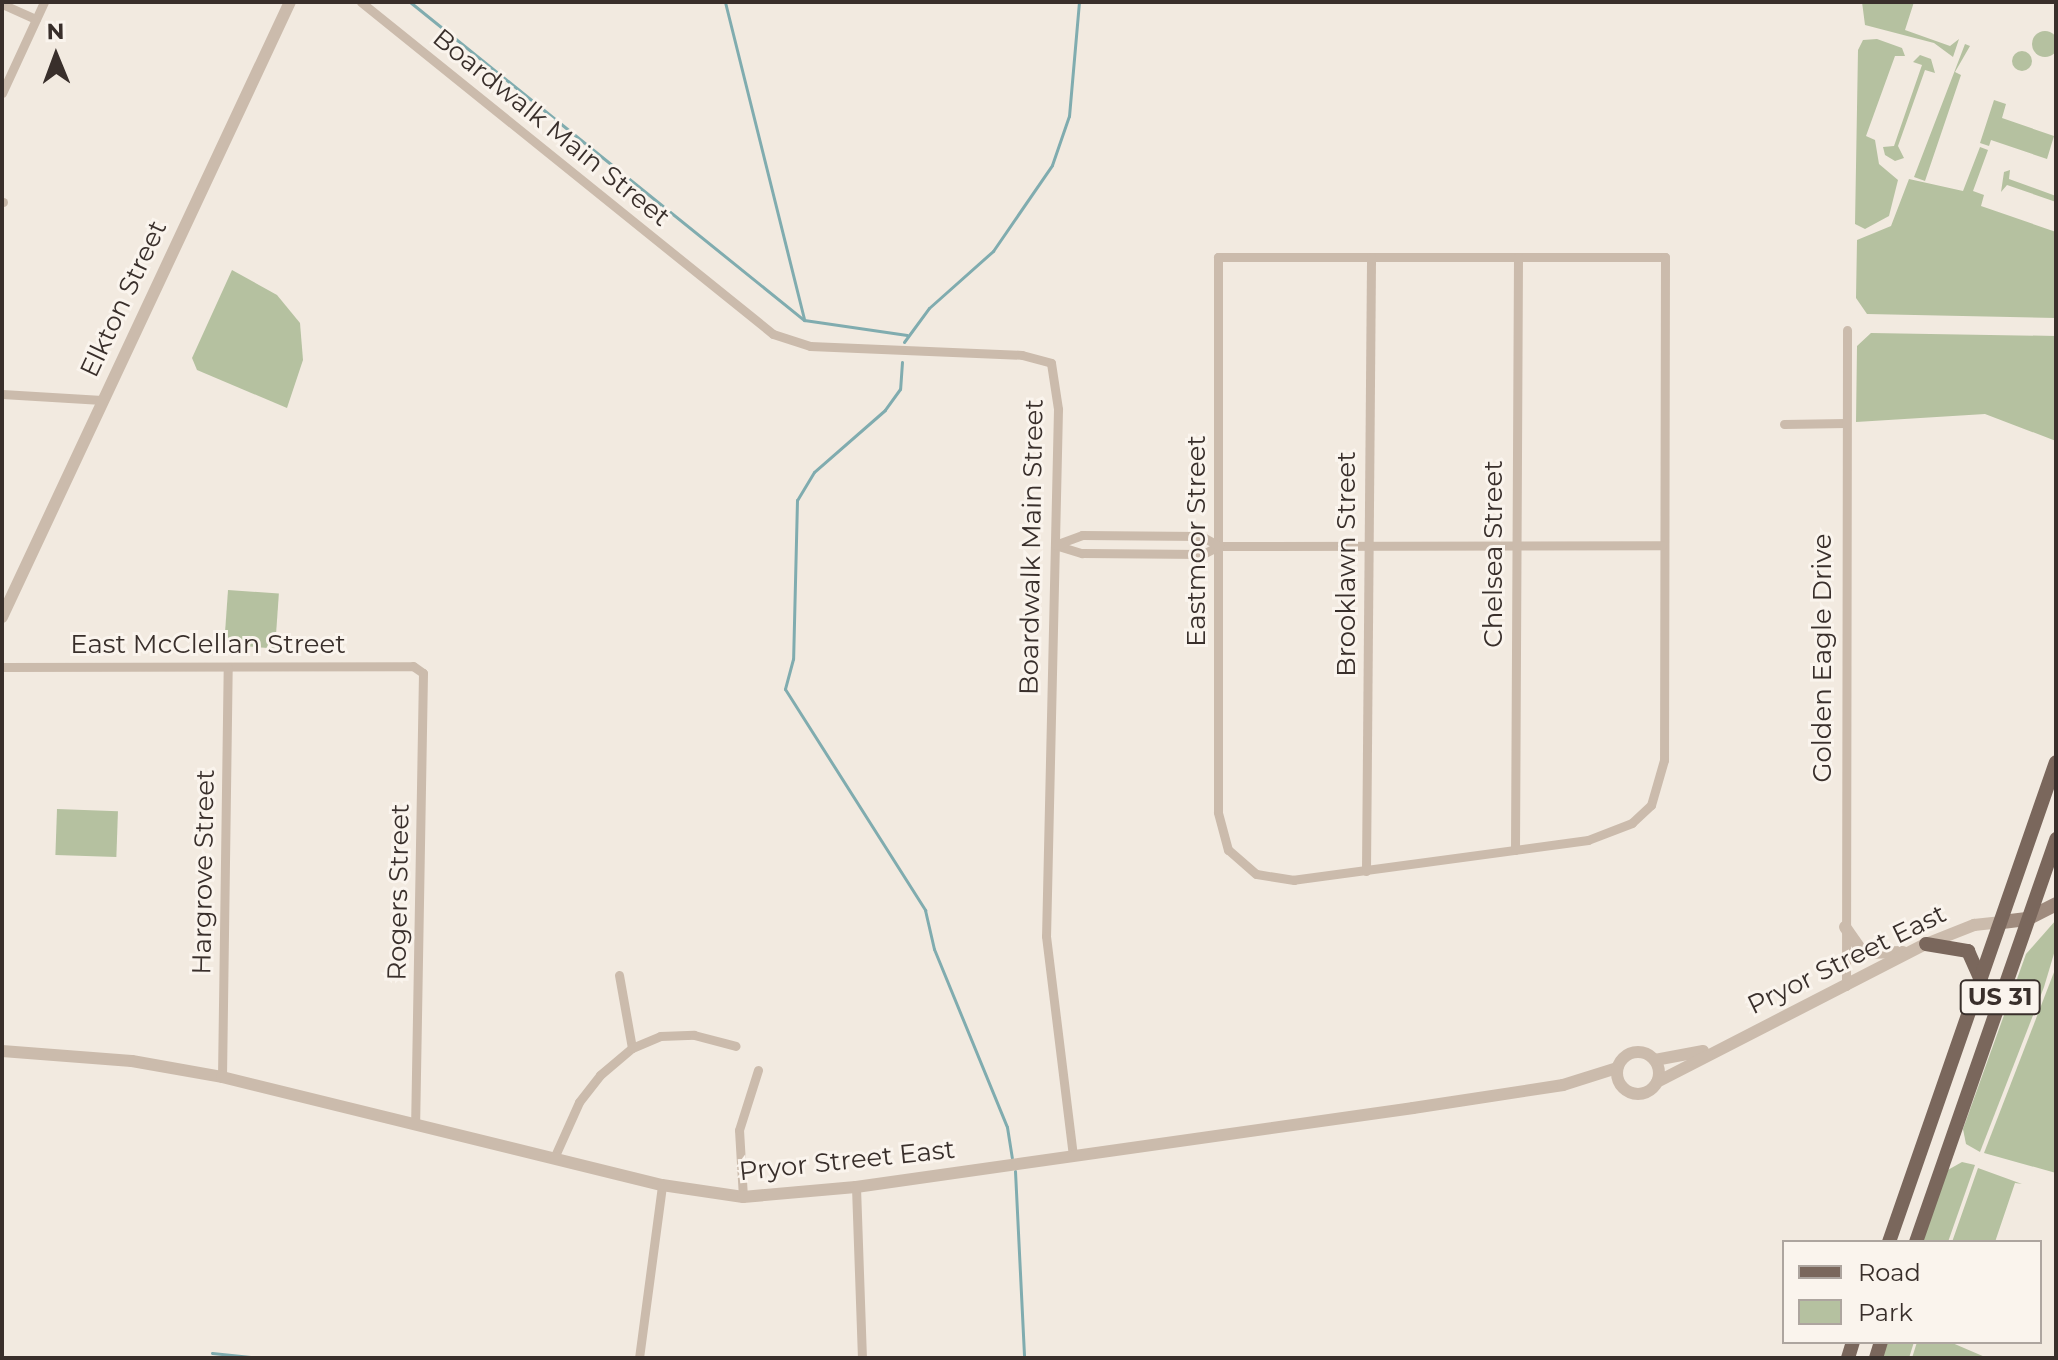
<!DOCTYPE html>
<style>
body{margin:0}
#map{position:relative;width:2058px;height:1360px;overflow:hidden;background:#f2eae0;font-family:Montserrat,sans-serif}
div>[style]{position:absolute}
.green>*{inset:0;background:#b5c1a0;transform-origin:0 0}
.round{border-radius:50%}
.stream>*{height:3px;margin:-1.5px;padding:0 1.5px;transform-origin:1.5px;border-radius:1.5px;background:#80acaf}
.minor>*{height:9px;margin:-4.5px;padding:0 4.5px;transform-origin:4.5px;border-radius:4.5px;background:#cbbbac}
.tertiary>*{height:12px;margin:-6px;padding:0 6px;transform-origin:6px;border-radius:6px;background:#cbbbac}
.tertiary>.ring{margin:-6px;padding:0;box-sizing:content-box;background:none;border:12px solid #cbbbac;border-radius:50%}
.secondary>*{height:14px;margin:-7px;padding:0 7px;transform-origin:7px;border-radius:7px;background:#9e8a7d}
.primary>*{height:14px;margin:-7px;padding:0 7px;transform-origin:7px;border-radius:7px;background:#7a675c}
span{translate:-50% -50%;white-space:nowrap;text-align:center;line-height:1.15;-webkit-text-stroke:6px #faf4ed;paint-order:stroke}
.shield-label span{padding:2px 6px;background:#faf4ed;border:2px solid;border-radius:6px;-webkit-text-stroke-width:0}
.shield-label{font-size:24px;color:#392f2b;font-weight:700}
.street-label{font-size:26px;color:#392f2b}
.frame{position:absolute;inset:0;border:4px solid #392f2b;pointer-events:none}
.legend{position:absolute;left:1782px;top:1240px;width:260px;height:104px;box-sizing:border-box;background:#faf4ed;border:2px solid #ada59f;margin:0;padding:10px 14px;list-style:none;font-size:24px;color:#392f2b}
.legend li{display:flex;align-items:center;gap:16px;height:40px}
.legend b{width:40px;border:2px solid #ada59f}
.north{position:absolute;left:16px;top:16px;width:80px;height:80px;-webkit-text-stroke:6px #faf4ed;paint-order:stroke;rotate:359deg;font-size:22px;font-weight:700;line-height:32px;text-align:center;color:#392f2b}
.north::after{content:'';display:block;margin:auto;width:28px;height:36px;background:#392f2b;clip-path:polygon(50% 0,100% 100%,50% 72%,0 100%)}
</style>
<div id="map">
<div class="green">
<div style="clip-path:polygon(1862px 2px,1914px 2px,1905px 30px,1950px 46px,1959px 39px,1953px 57px,1934px 43px,1865px 25px)"></div>
<div class="round" style="left:2032px;top:31px;width:26px;height:26px"></div>
<div style="clip-path:polygon(1877px 39px,1902px 48px,1905px 56px,1895px 56px,1866px 136px,1875px 140px,1879px 164px,1898px 180px,1889px 216px,1865px 229px,1855px 224px,1858px 50px,1863px 40px)"></div>
<div style="clip-path:polygon(1965px 44px,1970px 46px,1955px 72px,1961px 75px,1925px 181px,1914px 177px)"></div>
<div class="round" style="left:2012px;top:51px;width:20px;height:20px"></div>
<div style="clip-path:polygon(1920px 55px,1931px 59px,1935px 73px,1925px 70px,1898px 146px,1904px 158px,1895px 161px,1885px 155px,1883px 147px,1894px 146px,1922px 65px,1913px 62px)"></div>
<div style="clip-path:polygon(1994px 100px,2006px 104px,2002px 118px,2054px 136px,2047px 159px,1991px 140px,1989px 146px,1980px 143px)"></div>
<div style="clip-path:polygon(1980px 147px,1988px 150px,1973px 191px,1984px 195px,1981px 206px,2056px 232px,2056px 318px,1867px 314px,1856px 298px,1857px 240px,1891px 226px,1909px 179px,1963px 191px)"></div>
<div style="clip-path:polygon(2010px 170px,2009px 179px,2056px 196px,2056px 202px,2007px 185px,2001px 192px,2004px 172px)"></div>
<div style="clip-path:polygon(232px 270px,277px 295px,300px 323px,303px 360px,287px 408px,197px 370px,192px 358px)"></div>
<div style="clip-path:polygon(1871px 333px,2056px 336px,2056px 441px,1985px 414px,1856px 422px,1857px 346px)"></div>
<div style="left:228px;top:590px;width:51px;height:55px;rotate:4deg"></div>
<div style="left:57px;top:809px;width:61px;height:46px;rotate:2deg"></div>
<div style="clip-path:polygon(2056px 920px,2056px 947px,2044px 987px,1980px 1152px,1966px 1144px,1963px 1129px,2026px 954px)"></div>
<div style="clip-path:polygon(2056px 967px,2056px 1173px,1984px 1153px)"></div>
<div style="clip-path:polygon(1962px 1162px,1975px 1165px,1948px 1242px,1921px 1242px,1946px 1171px)"></div>
<div style="clip-path:polygon(1978px 1168px,2022px 1184px,2015px 1183px,1995px 1242px,1952px 1242px)"></div>
<div style="clip-path:polygon(1885px 1342px,1914px 1342px,1909px 1358px,1879px 1358px)"></div>
<div style="clip-path:polygon(1917px 1342px,1950px 1342px,1985px 1357px,1912px 1358px)"></div>
</div>
<div class="stream">
<div style="left:410px;top:2px;width:506px;rotate:38.91deg"></div>
<div style="left:804px;top:320px;width:104px;rotate:8.3deg"></div>
<div style="left:725px;top:2px;width:328px;rotate:76deg"></div>
<div style="left:904px;top:342px;width:42px;rotate:-53.7deg"></div>
<div style="left:929px;top:308px;width:86px;rotate:-41.7deg"></div>
<div style="left:993px;top:251px;width:104px;rotate:-55.5deg"></div>
<div style="left:1052px;top:165px;width:52px;rotate:-70.9deg"></div>
<div style="left:1069px;top:116px;width:114px;rotate:-85deg"></div>
<div style="left:902px;top:362px;width:27px;rotate:94deg"></div>
<div style="left:900px;top:389px;width:26px;rotate:126deg"></div>
<div style="left:885px;top:410px;width:94px;rotate:138.9deg"></div>
<div style="left:814px;top:472px;width:33px;rotate:121deg"></div>
<div style="left:797px;top:500px;width:159px;rotate:91.4deg"></div>
<div style="left:793px;top:659px;width:31px;rotate:105deg"></div>
<div style="left:785px;top:689px;width:262px;rotate:57.6deg"></div>
<div style="left:925px;top:910px;width:40px;rotate:77deg"></div>
<div style="left:934px;top:949px;width:192px;rotate:67.7deg"></div>
<div style="left:1007px;top:1127px;width:31px;rotate:81deg"></div>
<div style="left:1015px;top:1171px;width:187px;rotate:87.2deg"></div>
<div style="left:212px;top:1353px;width:49px;rotate:5.8deg"></div>
</div>
<div class="minor">
<div style="left:361px;top:2px;width:529px;rotate:38.86deg"></div>
<div style="left:773px;top:334px;width:39px;rotate:18deg"></div>
<div style="left:810px;top:346px;width:212px;rotate:2.4deg"></div>
<div style="left:1022px;top:355px;width:30px;rotate:15deg"></div>
<div style="left:1051px;top:363px;width:47px;rotate:81.3deg"></div>
<div style="left:1058px;top:409px;width:527px;rotate:91.3deg"></div>
<div style="left:1046px;top:936px;width:222px;rotate:83deg"></div>
<div style="left:2px;top:4px;width:37px;rotate:24deg"></div>
<div style="left:2px;top:93px;width:100px;rotate:-65.2deg"></div>
<div style="left:2px;top:202px;width:1px"></div>
<div style="left:1218px;top:257px;width:447px"></div>
<div style="left:1665px;top:257px;width:503px;rotate:90.11deg"></div>
<div style="left:1664px;top:760px;width:47px;rotate:106.1deg"></div>
<div style="left:1651px;top:805px;width:26px;rotate:137deg"></div>
<div style="left:1632px;top:823px;width:47px;rotate:158.9deg"></div>
<div style="left:1588px;top:840px;width:297px;rotate:172.3deg"></div>
<div style="left:1294px;top:880px;width:38px;rotate:-171deg"></div>
<div style="left:1256px;top:874px;width:37px;rotate:-139deg"></div>
<div style="left:1228px;top:850px;width:39px;rotate:-105deg"></div>
<div style="left:1218px;top:812px;width:555px;rotate:-90deg"></div>
<div style="left:2px;top:394px;width:100px;rotate:3.4deg"></div>
<div style="left:1784px;top:424px;width:62px;rotate:-0.9deg"></div>
<div style="left:1055px;top:545px;width:28px;rotate:17deg"></div>
<div style="left:1082px;top:553px;width:121px;rotate:0.5deg"></div>
<div style="left:1203px;top:554px;width:18px;rotate:-27deg"></div>
<div style="left:1219px;top:546px;width:443px;rotate:-0.1deg"></div>
<div style="left:1055px;top:545px;width:29px;rotate:-20deg"></div>
<div style="left:1082px;top:535px;width:119px;rotate:0.5deg"></div>
<div style="left:1201px;top:536px;width:21px;rotate:29deg"></div>
<div style="left:2px;top:667px;width:411px;rotate:-0.1deg"></div>
<div style="left:413px;top:666px;width:12px;rotate:35deg"></div>
<div style="left:423px;top:673px;width:452px;rotate:91deg"></div>
<div style="left:1515px;top:850px;width:593px;rotate:-89.71deg"></div>
<div style="left:1366px;top:871px;width:614px;rotate:-89.53deg"></div>
<div style="left:619px;top:975px;width:74px;rotate:79.9deg"></div>
<div style="left:1846px;top:986px;width:656px;rotate:-89.91deg"></div>
<div style="left:222px;top:1077px;width:410px;rotate:-89.2deg"></div>
<div style="left:554px;top:1158px;width:61px;rotate:-65.9deg"></div>
<div style="left:579px;top:1102px;width:34px;rotate:-52deg"></div>
<div style="left:600px;top:1075px;width:42px;rotate:-40.2deg"></div>
<div style="left:632px;top:1048px;width:30px;rotate:-23deg"></div>
<div style="left:660px;top:1036px;width:34px;rotate:-2deg"></div>
<div style="left:694px;top:1035px;width:43px;rotate:14.7deg"></div>
<div style="left:856px;top:1187px;width:171px;rotate:88deg"></div>
<div style="left:743px;top:1197px;width:67px;rotate:-93.4deg"></div>
<div style="left:739px;top:1130px;width:63px;rotate:-72.4deg"></div>
<div style="left:639px;top:1358px;width:175px;rotate:-82.4deg"></div>
</div>
<div class="tertiary">
<div style="left:2px;top:617px;width:679px;rotate:-64.91deg"></div>
<div style="left:1845px;top:927px;width:32px;rotate:55deg"></div>
<div style="left:1863px;top:953px;width:40px;rotate:-1.4deg"></div>
<div style="left:2px;top:1051px;width:130px;rotate:4.4deg"></div>
<div style="left:132px;top:1061px;width:91px;rotate:10.1deg"></div>
<div style="left:222px;top:1077px;width:453px;rotate:13.8deg"></div>
<div style="left:662px;top:1185px;width:82px;rotate:8.4deg"></div>
<div style="left:743px;top:1197px;width:113px;rotate:-5.1deg"></div>
<div style="left:856px;top:1187px;width:563px;rotate:-8.07deg"></div>
<div style="left:1413px;top:1108px;width:152px;rotate:-8.7deg"></div>
<div style="left:1563px;top:1085px;width:57px;rotate:-17.5deg"></div>
<div class="ring" style="left:1617px;top:1052px;width:30px;height:30px"></div>
<div style="left:1655px;top:1060px;width:49px;rotate:-10.6deg"></div>
<div style="left:1657px;top:1082px;width:302px;rotate:-27.2deg"></div>
<div style="left:1926px;top:944px;width:52px;rotate:-21.6deg"></div>
<div style="left:1974px;top:925px;width:28px;rotate:-6deg"></div>
</div>
<div class="secondary">
<div style="left:2002px;top:922px;width:25px;rotate:-7deg"></div>
<div style="left:2027px;top:919px;width:33px;rotate:-27deg"></div>
</div>
<div class="primary">
<div style="left:1926px;top:944px;width:43px;rotate:9.5deg"></div>
<div style="left:1968px;top:951px;width:32px;rotate:66deg"></div>
<div style="left:1889px;top:1242px;width:508px;rotate:-70.82deg"></div>
<div style="left:1916px;top:1242px;width:427px;rotate:-70.8deg"></div>
<div style="left:1848px;top:1358px;width:17px;rotate:-73deg"></div>
<div style="left:1876px;top:1358px;width:17px;rotate:-73deg"></div>
</div>
<div class="shield-label">
<span style="left:2000px;top:997px">US 31</span>
</div>
<div class="street-label">
<span style="left:551px;top:128px;rotate:39deg">Boardwalk Main Street</span>
<span style="left:124px;top:299px;rotate:-65deg">Elkton Street</span>
<span style="left:1197px;top:541px;rotate:-90deg">Eastmoor Street</span>
<span style="left:1032px;top:547px;rotate:-89deg">Boardwalk Main Street</span>
<span style="left:1494px;top:554px;rotate:-90deg">Chelsea Street</span>
<span style="left:1347px;top:564px;rotate:-90deg">Brooklawn Street</span>
<span style="left:208px;top:645px">East McClellan Street</span>
<span style="left:1823px;top:658px;rotate:-90deg">Golden Eagle Drive</span>
<span style="left:204px;top:872px;rotate:-89deg">Hargrove Street</span>
<span style="left:399px;top:892px;rotate:-89deg">Rogers Street</span>
<span style="left:1847px;top:960px;rotate:-26deg">Pryor Street East</span>
<span style="left:847px;top:1161px;rotate:-6deg">Pryor Street East</span>
</div>
<div class="frame"></div>
<ul class="legend">
<li><b style="height:10px;background:#7a675c"></b>Road</li>
<li><b style="height:22px;background:#b5c1a0"></b>Park</li>
</ul>
<div class="north">N</div>
</div>
